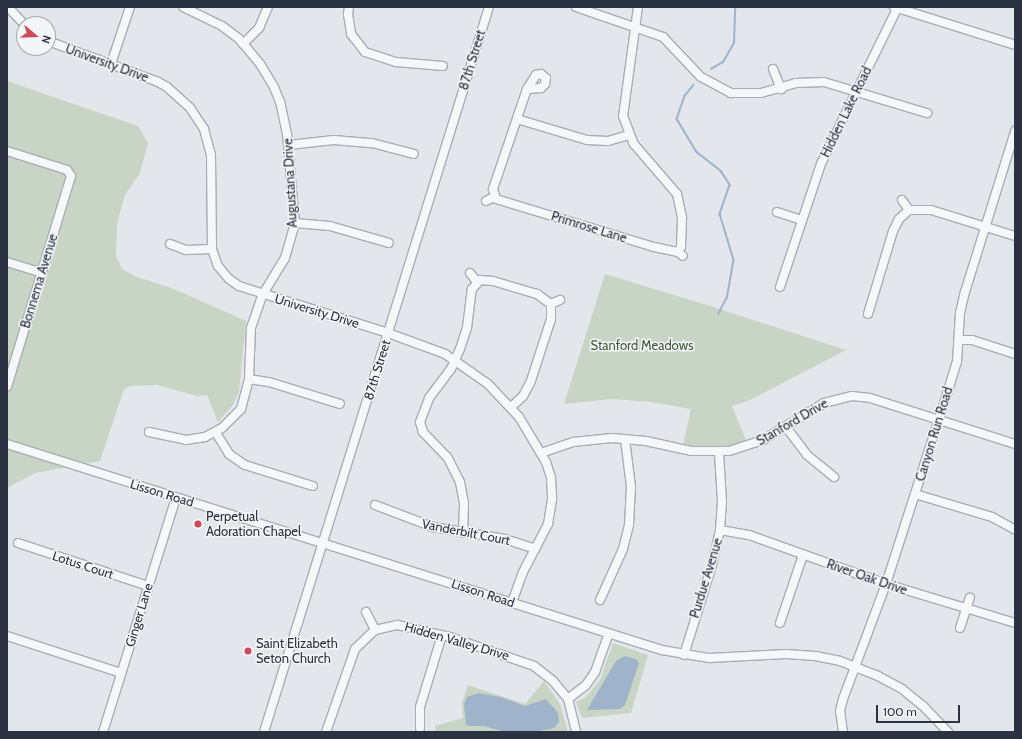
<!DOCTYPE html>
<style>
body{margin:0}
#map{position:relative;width:1022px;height:739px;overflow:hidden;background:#e3e6eb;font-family:Cabin,sans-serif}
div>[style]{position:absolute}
.green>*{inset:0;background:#c8d5c4}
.water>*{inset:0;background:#9fb3cb}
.stream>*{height:1.5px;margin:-0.75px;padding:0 0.75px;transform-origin:0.75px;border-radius:0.75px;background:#9fb3cb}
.roads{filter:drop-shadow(1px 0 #a8adb5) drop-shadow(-1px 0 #a8adb5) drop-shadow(0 1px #a8adb5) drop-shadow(0 -1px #a8adb5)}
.minor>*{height:8px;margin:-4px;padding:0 4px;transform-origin:4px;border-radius:4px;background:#f6f7f9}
.dots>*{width:11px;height:11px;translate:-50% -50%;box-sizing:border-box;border:2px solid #f3f5f8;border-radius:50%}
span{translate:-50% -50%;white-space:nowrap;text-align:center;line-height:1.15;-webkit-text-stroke:3px #f3f5f8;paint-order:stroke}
.street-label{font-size:13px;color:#2b3343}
.park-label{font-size:13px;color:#3e5f38}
.poi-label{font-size:13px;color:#2b3343}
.left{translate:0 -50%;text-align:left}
.frame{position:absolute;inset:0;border:8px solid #2b3343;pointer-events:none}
.north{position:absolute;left:16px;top:16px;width:40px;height:40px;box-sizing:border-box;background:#f3f5f8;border:1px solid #a3a7b0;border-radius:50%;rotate:109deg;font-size:11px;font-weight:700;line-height:16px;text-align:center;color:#2b3343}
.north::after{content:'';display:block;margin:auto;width:14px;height:18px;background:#ce4a5a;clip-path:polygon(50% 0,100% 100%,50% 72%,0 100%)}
.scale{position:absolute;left:876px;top:705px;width:84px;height:18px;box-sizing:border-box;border:2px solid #2b3343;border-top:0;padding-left:5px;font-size:12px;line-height:14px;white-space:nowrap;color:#2b3343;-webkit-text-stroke:3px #f3f5f8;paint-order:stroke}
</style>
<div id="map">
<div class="green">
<div style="clip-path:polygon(7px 81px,138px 126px,148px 143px,140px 173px,125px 195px,117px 223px,116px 256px,122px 269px,137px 277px,174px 289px,246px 321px,239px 392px,233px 405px,218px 422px,207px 395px,197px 396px,157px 385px,130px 386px,124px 389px,100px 461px,35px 473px,7px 488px)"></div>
<div style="clip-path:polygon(605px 274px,713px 307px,846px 350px,750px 400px,732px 406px,747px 443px,719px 448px,683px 445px,691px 409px,651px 402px,612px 399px,564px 404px)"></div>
<div style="clip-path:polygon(613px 643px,648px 655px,631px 713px,582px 718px,576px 702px,586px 697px,600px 680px)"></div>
<div style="clip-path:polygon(544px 681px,560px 704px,568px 732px,436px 732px,435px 726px,463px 718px,462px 703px,468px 685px,525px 704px)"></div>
</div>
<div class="water">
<div style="clip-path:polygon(625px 656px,636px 659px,639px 663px,625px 705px,620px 709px,587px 710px,616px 661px)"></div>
<div style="clip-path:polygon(479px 693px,501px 697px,525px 706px,546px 699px,558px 713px,559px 722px,554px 728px,534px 732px,506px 732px,484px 726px,470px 726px,466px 725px,464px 704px,467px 697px)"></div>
</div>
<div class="stream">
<div style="left:711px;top:69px;width:14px;rotate:-30deg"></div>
<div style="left:723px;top:62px;width:22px;rotate:-60deg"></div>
<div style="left:734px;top:43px;width:36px;rotate:-88deg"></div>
<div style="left:694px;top:85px;width:14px;rotate:129deg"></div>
<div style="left:685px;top:96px;width:24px;rotate:109deg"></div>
<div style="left:677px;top:119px;width:39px;rotate:59deg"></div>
<div style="left:697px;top:152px;width:31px;rotate:38deg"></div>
<div style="left:721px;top:171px;width:17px;rotate:57deg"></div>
<div style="left:730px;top:185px;width:31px;rotate:109deg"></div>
<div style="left:720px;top:214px;width:48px;rotate:73.1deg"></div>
<div style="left:734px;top:260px;width:39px;rotate:100deg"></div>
<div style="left:727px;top:298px;width:18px;rotate:117deg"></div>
</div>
<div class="roads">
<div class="minor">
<div style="left:8px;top:7px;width:23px;rotate:47deg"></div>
<div style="left:349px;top:7px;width:7px;rotate:98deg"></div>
<div style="left:348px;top:14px;width:20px;rotate:81deg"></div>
<div style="left:351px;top:34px;width:23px;rotate:52deg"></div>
<div style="left:365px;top:52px;width:33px;rotate:18deg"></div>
<div style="left:396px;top:62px;width:47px;rotate:4.9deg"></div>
<div style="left:576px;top:7px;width:92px;rotate:19deg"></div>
<div style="left:663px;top:37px;width:55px;rotate:46.5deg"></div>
<div style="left:701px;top:77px;width:34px;rotate:28deg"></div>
<div style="left:731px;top:93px;width:30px"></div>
<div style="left:761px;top:93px;width:36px;rotate:-16deg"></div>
<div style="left:796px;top:83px;width:28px;rotate:-2deg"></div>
<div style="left:824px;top:82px;width:108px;rotate:16.8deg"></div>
<div style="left:638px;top:7px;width:110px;rotate:97.8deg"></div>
<div style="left:623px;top:116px;width:30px;rotate:69deg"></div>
<div style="left:634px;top:144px;width:66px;rotate:49.3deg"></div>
<div style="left:677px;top:194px;width:25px;rotate:78deg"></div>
<div style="left:682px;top:218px;width:29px;rotate:92deg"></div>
<div style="left:681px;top:247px;width:6px;rotate:121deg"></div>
<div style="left:894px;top:7px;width:127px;rotate:17.4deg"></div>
<div style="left:48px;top:41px;width:117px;rotate:20.4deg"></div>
<div style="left:158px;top:82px;width:10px;rotate:29deg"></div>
<div style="left:167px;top:87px;width:31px;rotate:42deg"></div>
<div style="left:190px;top:108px;width:25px;rotate:56deg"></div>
<div style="left:204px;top:129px;width:27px;rotate:75deg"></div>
<div style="left:211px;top:155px;width:94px;rotate:89.4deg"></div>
<div style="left:212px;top:249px;width:18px;rotate:71deg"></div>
<div style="left:218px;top:266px;width:17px;rotate:50deg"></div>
<div style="left:229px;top:279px;width:12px;rotate:35deg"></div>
<div style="left:239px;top:286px;width:156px;rotate:17.5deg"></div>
<div style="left:388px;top:333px;width:61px;rotate:20.2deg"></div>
<div style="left:445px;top:354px;width:52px;rotate:34.9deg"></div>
<div style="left:488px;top:384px;width:45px;rotate:46.8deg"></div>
<div style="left:519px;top:417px;width:52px;rotate:59deg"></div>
<div style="left:546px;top:462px;width:16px;rotate:72deg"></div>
<div style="left:551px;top:477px;width:22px;rotate:87deg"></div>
<div style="left:552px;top:499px;width:25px;rotate:99deg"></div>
<div style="left:548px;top:524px;width:54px;rotate:117.5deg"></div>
<div style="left:523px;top:572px;width:33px;rotate:110deg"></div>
<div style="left:243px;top:44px;width:23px;rotate:-45deg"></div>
<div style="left:259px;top:28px;width:23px;rotate:-67deg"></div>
<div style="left:111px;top:64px;width:60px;rotate:-71.6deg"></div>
<div style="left:773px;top:69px;width:22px;rotate:68deg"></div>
<div style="left:527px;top:89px;width:17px;rotate:-57deg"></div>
<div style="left:536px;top:75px;width:5px;rotate:-11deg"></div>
<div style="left:541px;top:74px;width:6px;rotate:39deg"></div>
<div style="left:546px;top:78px;width:6px;rotate:99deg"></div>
<div style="left:545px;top:84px;width:6px;rotate:135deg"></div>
<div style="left:541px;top:88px;width:14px;rotate:176deg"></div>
<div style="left:527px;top:89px;width:106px;rotate:108.8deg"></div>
<div style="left:493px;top:189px;width:10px;rotate:73deg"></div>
<div style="left:496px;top:199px;width:165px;rotate:16.9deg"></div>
<div style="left:654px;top:247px;width:25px;rotate:12deg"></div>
<div style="left:678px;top:252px;width:6px;rotate:39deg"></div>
<div style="left:517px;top:119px;width:73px;rotate:16.7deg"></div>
<div style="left:587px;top:140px;width:21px;rotate:3deg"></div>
<div style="left:608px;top:141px;width:22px;rotate:-16deg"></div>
<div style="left:289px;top:145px;width:45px;rotate:-6.3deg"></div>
<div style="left:334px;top:140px;width:38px;rotate:5deg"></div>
<div style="left:372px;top:143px;width:43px;rotate:14.7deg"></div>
<div style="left:7px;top:151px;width:63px;rotate:17.6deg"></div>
<div style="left:67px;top:170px;width:7px;rotate:56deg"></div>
<div style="left:71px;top:176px;width:220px;rotate:106.9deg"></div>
<div style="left:902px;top:200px;width:12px;rotate:55deg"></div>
<div style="left:486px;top:201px;width:9px;rotate:-27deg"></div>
<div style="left:777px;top:212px;width:25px;rotate:18deg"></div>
<div style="left:295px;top:223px;width:35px;rotate:5deg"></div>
<div style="left:330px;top:226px;width:61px;rotate:16.1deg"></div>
<div style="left:170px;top:244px;width:17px;rotate:21deg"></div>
<div style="left:186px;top:250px;width:26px;rotate:-2deg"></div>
<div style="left:7px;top:262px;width:37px;rotate:17deg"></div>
<div style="left:470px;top:273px;width:11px;rotate:52deg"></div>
<div style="left:780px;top:287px;width:130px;rotate:-71.6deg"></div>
<div style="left:821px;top:164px;width:175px;rotate:-63.9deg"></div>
<div style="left:551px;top:304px;width:10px;rotate:-24deg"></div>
<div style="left:868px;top:314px;width:87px;rotate:-73.2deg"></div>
<div style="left:893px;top:231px;width:13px;rotate:-63deg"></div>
<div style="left:899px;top:219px;width:13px;rotate:-42deg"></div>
<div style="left:909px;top:210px;width:22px"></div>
<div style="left:931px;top:210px;width:88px;rotate:17.2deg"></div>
<div style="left:959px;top:340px;width:13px"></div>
<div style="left:972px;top:340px;width:45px;rotate:18deg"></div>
<div style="left:249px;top:379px;width:20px;rotate:9deg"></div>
<div style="left:269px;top:382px;width:74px;rotate:17.2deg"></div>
<div style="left:786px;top:427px;width:35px;rotate:53deg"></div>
<div style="left:807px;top:455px;width:35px;rotate:39deg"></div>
<div style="left:149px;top:432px;width:38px;rotate:12deg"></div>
<div style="left:186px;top:440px;width:19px;rotate:-9deg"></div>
<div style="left:205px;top:437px;width:19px;rotate:-28deg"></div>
<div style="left:222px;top:428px;width:27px;rotate:-45deg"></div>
<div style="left:241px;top:409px;width:31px;rotate:-75deg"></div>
<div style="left:249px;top:379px;width:51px;rotate:-87.8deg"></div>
<div style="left:251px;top:328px;width:36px;rotate:-71deg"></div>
<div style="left:263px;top:294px;width:42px;rotate:-58.6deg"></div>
<div style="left:285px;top:258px;width:36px;rotate:-74deg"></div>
<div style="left:295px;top:223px;width:89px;rotate:-95.1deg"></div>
<div style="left:287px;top:134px;width:33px;rotate:-102deg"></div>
<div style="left:280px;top:102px;width:16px;rotate:-112deg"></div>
<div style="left:274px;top:87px;width:26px;rotate:-121deg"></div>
<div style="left:261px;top:65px;width:35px;rotate:-130deg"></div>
<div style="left:238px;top:38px;width:20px;rotate:-143deg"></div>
<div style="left:222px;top:26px;width:43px;rotate:-154deg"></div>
<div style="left:216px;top:433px;width:25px;rotate:58deg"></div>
<div style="left:229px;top:454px;width:19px;rotate:35deg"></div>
<div style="left:245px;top:465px;width:71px;rotate:17.2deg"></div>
<div style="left:7px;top:444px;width:687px;rotate:17.46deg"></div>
<div style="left:662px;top:650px;width:48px;rotate:9.7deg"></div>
<div style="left:709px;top:658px;width:77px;rotate:-3deg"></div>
<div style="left:786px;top:654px;width:29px;rotate:4deg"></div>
<div style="left:815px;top:656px;width:25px;rotate:11deg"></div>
<div style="left:840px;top:661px;width:41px;rotate:21.5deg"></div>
<div style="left:878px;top:676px;width:27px;rotate:28deg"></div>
<div style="left:902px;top:689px;width:28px;rotate:39deg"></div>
<div style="left:924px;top:707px;width:35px;rotate:46deg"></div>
<div style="left:541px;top:453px;width:34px;rotate:-19deg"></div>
<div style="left:573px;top:442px;width:39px;rotate:-6deg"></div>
<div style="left:612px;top:438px;width:34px;rotate:5deg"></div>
<div style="left:646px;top:441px;width:46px;rotate:12.5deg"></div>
<div style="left:691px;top:451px;width:38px"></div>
<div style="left:729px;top:451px;width:36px;rotate:-18deg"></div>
<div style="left:763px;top:440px;width:71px;rotate:-31.2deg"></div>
<div style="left:824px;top:403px;width:29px;rotate:-14deg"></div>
<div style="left:852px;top:396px;width:18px;rotate:6deg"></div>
<div style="left:870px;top:398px;width:152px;rotate:17.6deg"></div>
<div style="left:915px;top:494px;width:80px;rotate:16.6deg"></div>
<div style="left:992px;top:517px;width:26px;rotate:29deg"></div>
<div style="left:375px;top:505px;width:62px;rotate:20.8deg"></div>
<div style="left:433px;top:527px;width:73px;rotate:9.5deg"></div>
<div style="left:505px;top:539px;width:32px;rotate:18deg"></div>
<div style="left:720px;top:530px;width:29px;rotate:10deg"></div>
<div style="left:749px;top:535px;width:145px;rotate:19.7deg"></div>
<div style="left:886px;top:584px;width:135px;rotate:16.8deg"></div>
<div style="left:463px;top:533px;width:30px;rotate:-88deg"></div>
<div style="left:464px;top:503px;width:21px;rotate:-101deg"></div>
<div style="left:460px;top:482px;width:28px;rotate:-117deg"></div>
<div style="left:447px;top:457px;width:35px;rotate:-134deg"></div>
<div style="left:423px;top:432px;width:10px;rotate:-107deg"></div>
<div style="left:420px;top:422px;width:26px;rotate:-69deg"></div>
<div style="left:429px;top:398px;width:36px;rotate:-53deg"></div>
<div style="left:451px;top:369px;width:22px;rotate:-66deg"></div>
<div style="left:460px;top:349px;width:22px;rotate:-72deg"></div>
<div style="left:467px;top:328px;width:39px;rotate:-83deg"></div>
<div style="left:472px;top:289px;width:12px;rotate:-48deg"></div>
<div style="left:480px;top:280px;width:13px;rotate:4deg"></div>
<div style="left:493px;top:281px;width:46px;rotate:16.5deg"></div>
<div style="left:537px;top:294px;width:17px;rotate:36deg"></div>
<div style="left:551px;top:304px;width:15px;rotate:90deg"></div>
<div style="left:551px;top:319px;width:65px;rotate:107.9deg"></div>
<div style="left:531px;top:381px;width:17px;rotate:118deg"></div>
<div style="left:523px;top:396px;width:16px;rotate:137deg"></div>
<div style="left:18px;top:543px;width:137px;rotate:18.3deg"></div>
<div style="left:600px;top:600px;width:56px;rotate:-65.7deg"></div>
<div style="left:623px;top:549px;width:25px;rotate:-76deg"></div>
<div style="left:629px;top:525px;width:38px;rotate:-87deg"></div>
<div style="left:631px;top:487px;width:48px;rotate:-97.1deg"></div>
<div style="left:366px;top:612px;width:20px;rotate:63deg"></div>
<div style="left:780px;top:623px;width:72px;rotate:-71.3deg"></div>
<div style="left:960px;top:628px;width:32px;rotate:-72deg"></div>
<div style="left:7px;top:636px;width:120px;rotate:18deg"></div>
<div style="left:684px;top:655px;width:94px;rotate:-72.7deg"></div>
<div style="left:712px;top:565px;width:36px;rotate:-77deg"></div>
<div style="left:720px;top:530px;width:29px;rotate:-86deg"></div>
<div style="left:722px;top:501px;width:48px;rotate:-93.6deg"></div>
<div style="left:568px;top:699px;width:23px;rotate:-38deg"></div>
<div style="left:586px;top:685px;width:16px;rotate:-55deg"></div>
<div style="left:595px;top:672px;width:41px;rotate:-70.3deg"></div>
<div style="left:420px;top:728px;width:21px;rotate:-90deg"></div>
<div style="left:420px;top:707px;width:75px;rotate:-73deg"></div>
<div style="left:103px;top:732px;width:245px;rotate:-72.7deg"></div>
<div style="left:264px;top:732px;width:759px;rotate:-72.76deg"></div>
<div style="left:326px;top:732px;width:88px;rotate:-70.7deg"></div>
<div style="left:355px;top:649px;width:28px;rotate:-44deg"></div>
<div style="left:375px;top:630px;width:23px;rotate:-13deg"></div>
<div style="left:397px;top:625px;width:54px;rotate:12.8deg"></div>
<div style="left:450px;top:637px;width:89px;rotate:19deg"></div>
<div style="left:534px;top:666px;width:24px;rotate:38deg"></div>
<div style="left:553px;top:681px;width:23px;rotate:50deg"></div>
<div style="left:568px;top:699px;width:34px;rotate:76deg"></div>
<div style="left:843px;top:732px;width:21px;rotate:-98deg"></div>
<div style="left:840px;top:711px;width:12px;rotate:-76deg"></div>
<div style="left:843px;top:699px;width:123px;rotate:-69.5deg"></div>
<div style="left:886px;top:584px;width:200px;rotate:-72.2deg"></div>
<div style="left:947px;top:394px;width:34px;rotate:-73deg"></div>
<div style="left:957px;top:362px;width:49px;rotate:-86.5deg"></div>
<div style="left:960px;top:313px;width:22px;rotate:-77deg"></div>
<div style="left:965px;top:292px;width:169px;rotate:-72.7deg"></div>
</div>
</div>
<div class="dots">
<div style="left:198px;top:524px;background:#ce4a5a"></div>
<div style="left:248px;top:651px;background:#ce4a5a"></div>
</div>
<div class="street-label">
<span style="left:472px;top:60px;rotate:-73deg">87th Street</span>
<span style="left:107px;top:63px;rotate:20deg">University Drive</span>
<span style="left:846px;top:112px;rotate:-64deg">Hidden Lake Road</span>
<span style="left:290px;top:183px;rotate:-93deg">Augustana Drive</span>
<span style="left:589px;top:227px;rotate:17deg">Primrose Lane</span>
<span style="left:39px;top:281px;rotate:-73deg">Bonnema Avenue</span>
<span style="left:317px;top:311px;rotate:17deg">University Drive</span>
<span style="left:377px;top:370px;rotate:-73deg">87th Street</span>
<span style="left:792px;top:422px;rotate:-30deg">Stanford Drive</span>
<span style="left:934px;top:434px;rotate:-73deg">Canyon Run Road</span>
<span style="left:162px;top:493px;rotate:17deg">Lisson Road</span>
<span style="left:466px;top:532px;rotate:11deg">Vanderbilt Court</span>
<span style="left:83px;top:565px;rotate:18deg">Lotus Court</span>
<span style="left:867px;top:577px;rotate:19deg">River Oak Drive</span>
<span style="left:706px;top:578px;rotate:-73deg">Purdue Avenue</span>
<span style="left:483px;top:593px;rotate:18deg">Lisson Road</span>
<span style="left:139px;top:615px;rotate:-73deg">Ginger Lane</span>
<span style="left:457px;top:641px;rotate:16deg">Hidden Valley Drive</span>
</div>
<div class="park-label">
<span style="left:642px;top:345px">Stanford Meadows</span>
</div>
<div class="poi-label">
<span class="left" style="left:206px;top:524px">Perpetual<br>Adoration Chapel</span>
<span class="left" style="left:256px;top:651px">Saint Elizabeth<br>Seton Church</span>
</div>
<div class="frame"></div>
<div class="north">N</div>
<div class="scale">100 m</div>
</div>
